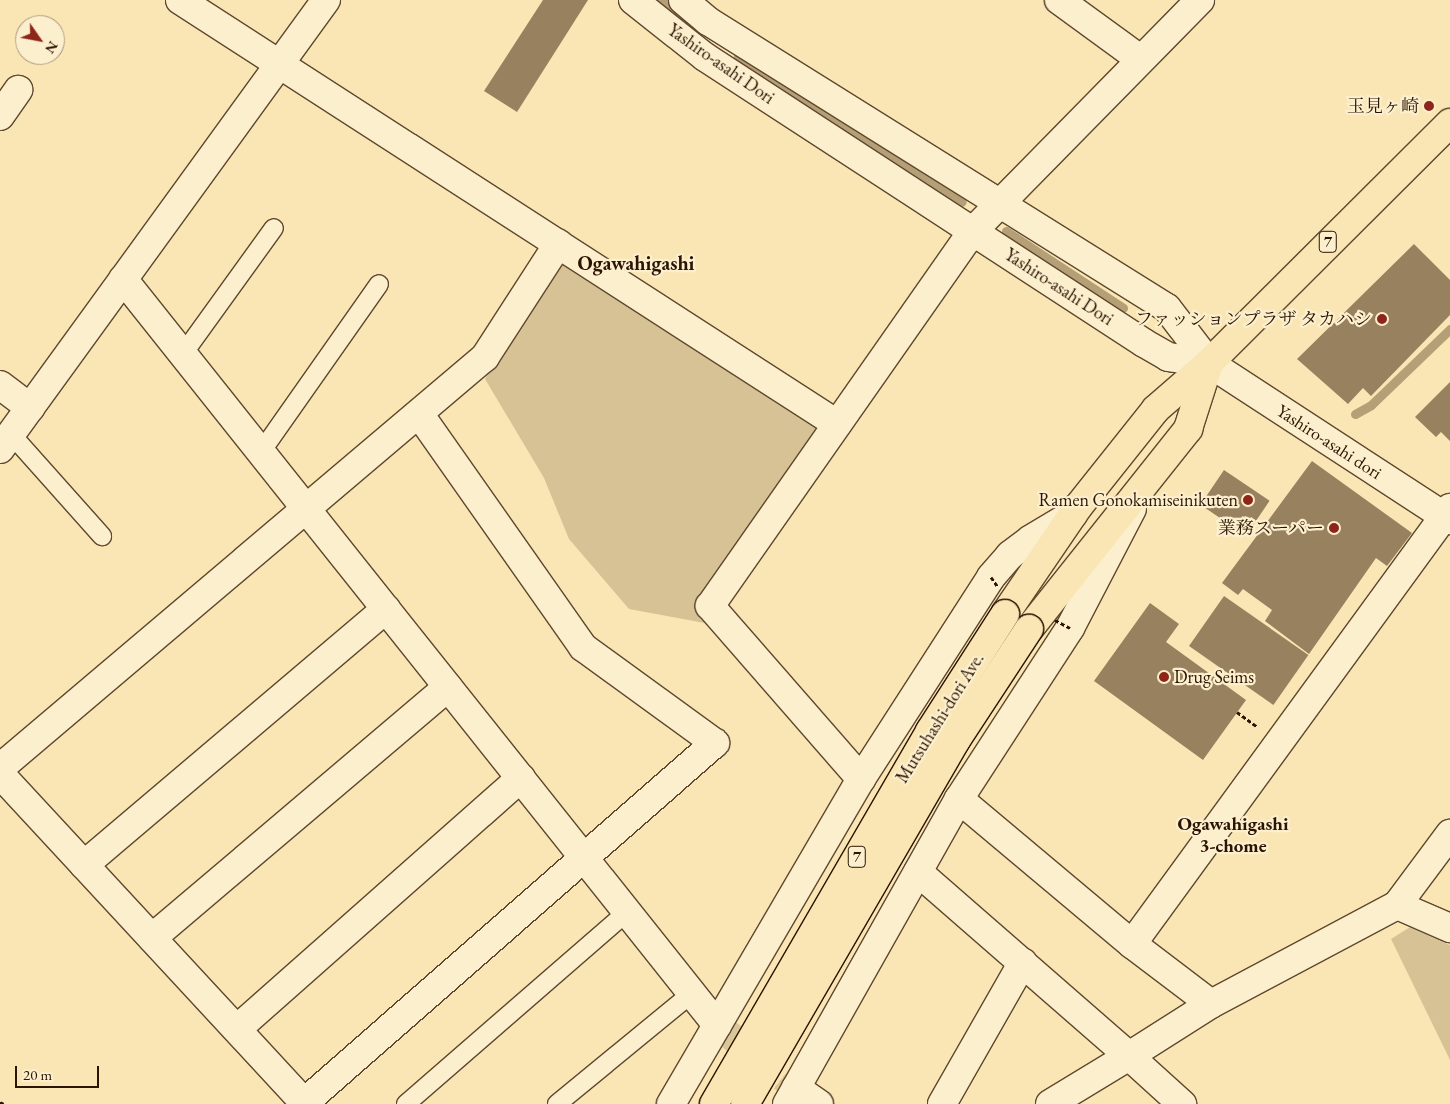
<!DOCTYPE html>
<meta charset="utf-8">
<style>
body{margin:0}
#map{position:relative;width:1450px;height:1104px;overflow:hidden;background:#fae6b4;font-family:"EB Garamond","Noto Serif JP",serif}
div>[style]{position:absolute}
.green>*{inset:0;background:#d7c296}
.stream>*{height:9px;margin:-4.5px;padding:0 4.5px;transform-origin:4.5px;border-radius:4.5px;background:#b49f77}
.building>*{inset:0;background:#97815f;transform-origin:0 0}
.minor-tunnel>*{height:28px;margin-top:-14px;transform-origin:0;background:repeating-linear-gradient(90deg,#dbc699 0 28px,transparent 0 42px)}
.path>*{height:3px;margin-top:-1.5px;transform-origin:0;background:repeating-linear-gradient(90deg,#2b1402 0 4px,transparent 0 6.5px)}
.roads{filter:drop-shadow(1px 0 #5f482e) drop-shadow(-1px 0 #5f482e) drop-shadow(0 1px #5f482e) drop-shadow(0 -1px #5f482e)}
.service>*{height:18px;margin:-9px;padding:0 9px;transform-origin:9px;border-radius:9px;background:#fcefce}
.minor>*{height:28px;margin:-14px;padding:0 14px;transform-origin:14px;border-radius:14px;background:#fcefce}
.tertiary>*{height:28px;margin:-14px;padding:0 14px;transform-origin:14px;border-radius:14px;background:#fcefce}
.primary>*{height:28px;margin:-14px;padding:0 14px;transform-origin:14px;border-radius:14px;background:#fae6b4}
.path-bridge>*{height:3px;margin-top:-1.5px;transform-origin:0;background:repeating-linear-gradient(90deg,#2b1402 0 4px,transparent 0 6.5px)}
.bridges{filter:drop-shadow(1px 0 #2b1402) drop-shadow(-1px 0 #2b1402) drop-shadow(0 1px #2b1402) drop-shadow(0 -1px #2b1402)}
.primary-bridge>*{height:28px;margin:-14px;padding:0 14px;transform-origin:14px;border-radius:14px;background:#fae6b4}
.dots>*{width:14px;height:14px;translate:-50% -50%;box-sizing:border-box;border:2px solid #fcefce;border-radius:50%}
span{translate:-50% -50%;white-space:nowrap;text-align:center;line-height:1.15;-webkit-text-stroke:4.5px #fcefce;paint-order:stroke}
.shield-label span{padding:1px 4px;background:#fcefce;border:1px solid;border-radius:4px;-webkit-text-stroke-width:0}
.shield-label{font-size:16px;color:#2b1402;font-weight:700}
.street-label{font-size:18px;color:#2b1402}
.poi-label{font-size:18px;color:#2b1402}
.right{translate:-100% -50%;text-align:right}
.left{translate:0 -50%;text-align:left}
.neighbourhood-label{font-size:19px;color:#2b1402;font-weight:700}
.quarter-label{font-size:20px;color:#2b1402;font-weight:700}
.north{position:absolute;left:15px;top:15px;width:50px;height:50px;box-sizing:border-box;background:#fcefce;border:1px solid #a8977c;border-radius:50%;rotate:123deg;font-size:14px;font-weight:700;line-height:20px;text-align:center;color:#2b1402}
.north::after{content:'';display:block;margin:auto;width:18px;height:22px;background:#8f2418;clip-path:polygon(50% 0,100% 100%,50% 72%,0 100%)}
.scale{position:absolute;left:15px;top:1066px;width:84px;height:22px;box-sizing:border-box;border:2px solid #2b1402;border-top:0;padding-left:6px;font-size:15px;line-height:18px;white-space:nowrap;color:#2b1402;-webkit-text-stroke:4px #fcefce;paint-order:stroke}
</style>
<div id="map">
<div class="green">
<div style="clip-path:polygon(561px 262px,817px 429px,695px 606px,710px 624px,629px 609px,569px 539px,544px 478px,485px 379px)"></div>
<div style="clip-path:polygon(1410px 927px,1450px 945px,1450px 1060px,1391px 939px)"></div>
</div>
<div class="stream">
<div style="left:661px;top:0;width:37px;rotate:38deg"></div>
<div style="left:738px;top:56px;width:267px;rotate:33.1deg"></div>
<div style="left:1006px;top:231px;width:140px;rotate:33.3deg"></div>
<div style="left:1355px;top:414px;width:18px;rotate:-29deg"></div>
<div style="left:1371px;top:405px;width:110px;rotate:-43.9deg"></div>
</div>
<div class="building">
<div style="clip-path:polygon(543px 0,588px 0,517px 112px,484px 91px)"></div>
<div style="clip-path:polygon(1414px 244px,1450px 280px,1450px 315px,1371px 396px,1363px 388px,1348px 404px,1297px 359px)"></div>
<div style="clip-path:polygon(1450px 382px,1450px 441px,1441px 432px,1436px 437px,1415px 417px)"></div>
<div style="clip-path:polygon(1312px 461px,1412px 533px,1387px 566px,1376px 558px,1309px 654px,1265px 621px,1272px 610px,1243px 589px,1238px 595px,1222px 583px)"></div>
<div style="left:1224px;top:470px;width:55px;height:42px;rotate:34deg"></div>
<div style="left:1224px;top:596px;width:103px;height:61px;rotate:35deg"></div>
<div style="clip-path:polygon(1150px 603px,1179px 624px,1166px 642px,1246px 700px,1203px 760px,1094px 681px)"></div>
</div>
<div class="minor-tunnel">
<div style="left:717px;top:1025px;width:101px;rotate:38.6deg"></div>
</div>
<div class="path">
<div style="left:1237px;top:712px;width:24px;rotate:36deg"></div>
<div style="left:0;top:1102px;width:4px;rotate:27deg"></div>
</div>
<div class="roads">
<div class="service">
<div style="left:183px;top:354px;width:155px;rotate:-54.2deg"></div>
<div style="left:11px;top:434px;width:137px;rotate:48.3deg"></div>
<div style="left:261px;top:452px;width:205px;rotate:-54.9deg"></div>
<div style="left:406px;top:1104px;width:293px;rotate:-41deg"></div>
<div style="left:557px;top:1104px;width:175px;rotate:-39.4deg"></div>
</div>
<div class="minor">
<div style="left:180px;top:0;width:782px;rotate:32.84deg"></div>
<div style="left:1059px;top:0;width:100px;rotate:36.1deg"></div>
<div style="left:0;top:116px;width:32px;rotate:-55deg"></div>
<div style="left:123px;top:279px;width:954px;rotate:51.47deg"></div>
<div style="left:0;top:385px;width:38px;rotate:37deg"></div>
<div style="left:0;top:449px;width:555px;rotate:-54.02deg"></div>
<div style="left:0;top:768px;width:636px;rotate:-40.28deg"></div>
<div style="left:485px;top:357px;width:135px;rotate:-57.1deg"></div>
<div style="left:0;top:774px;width:450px;rotate:47.2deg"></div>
<div style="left:861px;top:779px;width:230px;rotate:-131.1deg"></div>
<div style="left:710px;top:606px;width:458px;rotate:-55deg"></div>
<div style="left:973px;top:231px;width:324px;rotate:-45.5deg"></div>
<div style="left:959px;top:799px;width:226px;rotate:40deg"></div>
<div style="left:1132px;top:944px;width:540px;rotate:-53.89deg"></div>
<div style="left:84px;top:865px;width:396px;rotate:-40.3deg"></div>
<div style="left:918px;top:872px;width:280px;rotate:41.1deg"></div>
<div style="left:1129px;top:1056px;width:97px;rotate:-32.4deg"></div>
<div style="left:1211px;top:1004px;width:211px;rotate:-28deg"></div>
<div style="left:1397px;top:905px;width:58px;rotate:23.5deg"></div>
<div style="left:1397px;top:905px;width:89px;rotate:-53.3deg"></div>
<div style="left:152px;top:938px;width:388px;rotate:-40.3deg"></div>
<div style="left:1132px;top:944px;width:99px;rotate:37.2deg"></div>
<div style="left:237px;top:1029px;width:379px;rotate:-41.5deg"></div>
<div style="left:796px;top:1088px;width:28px;rotate:35deg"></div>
<div style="left:305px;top:1102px;width:545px;rotate:-41.21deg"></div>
<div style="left:715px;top:743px;width:163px;rotate:-144deg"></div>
<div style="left:583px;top:647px;width:285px;rotate:-125.1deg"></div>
<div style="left:671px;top:1104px;width:376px;rotate:-59.7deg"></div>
<div style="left:861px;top:779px;width:240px;rotate:-57.2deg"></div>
<div style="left:991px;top:577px;width:29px;rotate:-49deg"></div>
<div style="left:1010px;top:555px;width:26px;rotate:-37deg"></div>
<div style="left:1031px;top:539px;width:49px;rotate:-30.8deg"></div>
<div style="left:787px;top:1104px;width:350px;rotate:-60.6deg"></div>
<div style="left:959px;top:799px;width:204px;rotate:-57deg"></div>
<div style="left:1070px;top:628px;width:134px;rotate:-62.5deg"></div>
<div style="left:942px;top:1104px;width:163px;rotate:-60.3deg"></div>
<div style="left:1050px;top:1104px;width:92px;rotate:-31.3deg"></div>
<div style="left:1129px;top:1056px;width:72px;rotate:42.2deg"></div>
</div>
<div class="tertiary">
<div style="left:633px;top:0;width:92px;rotate:38.4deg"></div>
<div style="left:705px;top:57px;width:524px;rotate:33.08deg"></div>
<div style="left:1144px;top:343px;width:28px;rotate:30deg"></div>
<div style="left:1168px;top:357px;width:41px;rotate:8.3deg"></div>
<div style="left:683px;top:0;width:33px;rotate:40deg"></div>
<div style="left:708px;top:21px;width:541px;rotate:32.02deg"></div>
<div style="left:1167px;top:308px;width:69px;rotate:52.6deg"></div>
<div style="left:1209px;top:363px;width:288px;rotate:33.1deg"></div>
</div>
<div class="primary">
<div style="left:1005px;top:614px;width:130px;rotate:-55.7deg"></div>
<div style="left:1078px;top:507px;width:125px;rotate:-51.5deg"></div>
<div style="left:1156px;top:409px;width:70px;rotate:-41deg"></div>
<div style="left:1209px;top:363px;width:340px;rotate:-44.9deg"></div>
<div style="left:1029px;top:629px;width:256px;rotate:-51.5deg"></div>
<div style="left:1188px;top:429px;width:69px;rotate:-72.3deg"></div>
</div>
</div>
<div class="path-bridge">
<div style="left:991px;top:577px;width:12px;rotate:55deg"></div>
<div style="left:1055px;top:620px;width:17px;rotate:28deg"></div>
</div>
<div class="bridges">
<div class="primary-bridge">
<div style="left:714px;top:1104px;width:431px;rotate:-59.9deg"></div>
<div style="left:930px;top:731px;width:139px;rotate:-57.3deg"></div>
<div style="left:745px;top:1104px;width:421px;rotate:-59.9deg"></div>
<div style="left:956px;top:740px;width:133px;rotate:-56.7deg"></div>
</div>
</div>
<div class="dots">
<div style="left:1429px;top:106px;background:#8f2418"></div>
<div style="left:1382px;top:319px;background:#8f2418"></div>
<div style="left:1248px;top:500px;background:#8f2418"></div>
<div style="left:1334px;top:528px;background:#8f2418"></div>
<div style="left:1164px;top:677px;background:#8f2418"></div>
</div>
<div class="shield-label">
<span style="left:1328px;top:242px">7</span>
<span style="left:857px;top:857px">7</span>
</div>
<div class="street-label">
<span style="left:721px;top:64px;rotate:35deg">Yashiro-asahi Dori</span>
<span style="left:1059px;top:287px;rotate:33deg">Yashiro-asahi Dori</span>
<span style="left:1329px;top:442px;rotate:33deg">Yashiro-asahi dori</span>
<span style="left:940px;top:718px;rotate:-58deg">Mutsuhashi-dori Ave.</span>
</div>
<div class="poi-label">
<span class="right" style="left:1419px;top:106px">玉見ヶ崎</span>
<span class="right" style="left:1372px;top:319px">ファッションプラザ タカハシ</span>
<span class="right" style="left:1238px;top:500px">Ramen Gonokamiseinikuten</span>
<span class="right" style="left:1324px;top:528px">業務スーパー</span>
<span class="left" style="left:1174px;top:677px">Drug Seims</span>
</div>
<div class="neighbourhood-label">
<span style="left:1233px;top:835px">Ogawahigashi<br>3-chome</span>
</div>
<div class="quarter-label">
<span style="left:636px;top:263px">Ogawahigashi</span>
</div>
<div class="north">N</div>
<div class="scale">20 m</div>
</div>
